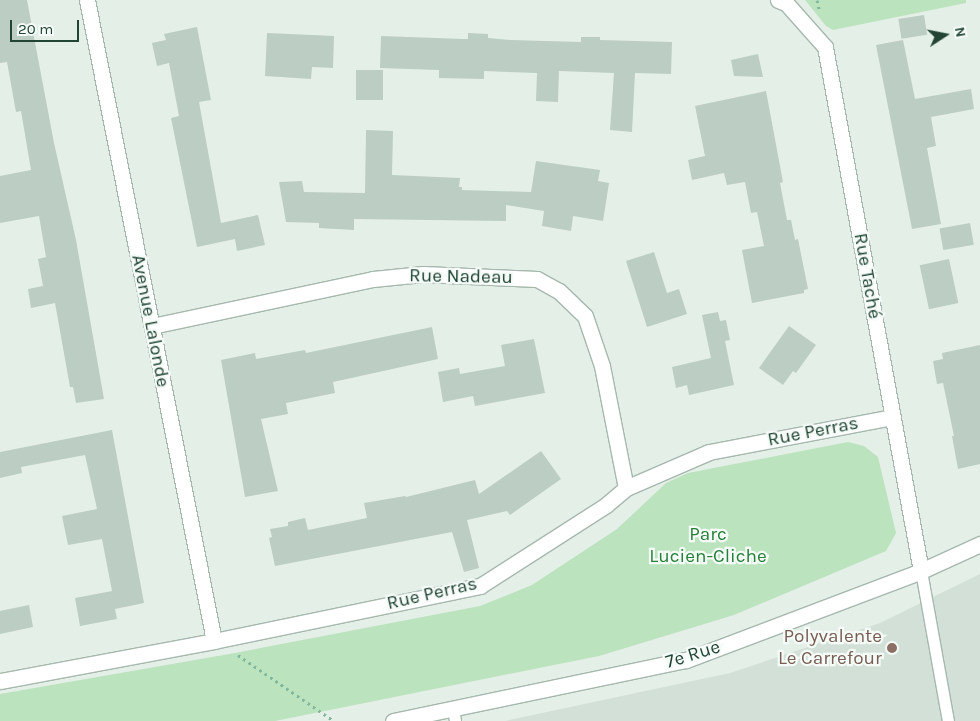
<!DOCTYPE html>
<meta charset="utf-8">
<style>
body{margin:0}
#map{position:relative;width:980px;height:721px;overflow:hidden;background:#e4efe8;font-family:Karla,sans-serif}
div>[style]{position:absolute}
.built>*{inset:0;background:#d2e0d7}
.green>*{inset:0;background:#bbe3be}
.building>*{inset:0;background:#bccdc3;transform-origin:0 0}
.path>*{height:3px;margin-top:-1.5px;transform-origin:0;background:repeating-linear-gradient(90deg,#81b79c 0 2.5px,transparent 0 6.5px)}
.roads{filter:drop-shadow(1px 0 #a6b8ae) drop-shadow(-1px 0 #a6b8ae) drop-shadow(0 1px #a6b8ae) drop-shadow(0 -1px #a6b8ae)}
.lane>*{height:11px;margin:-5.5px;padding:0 5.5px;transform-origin:5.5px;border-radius:5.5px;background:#fff}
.street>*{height:15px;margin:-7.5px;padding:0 7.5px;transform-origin:7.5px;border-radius:7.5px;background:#fff}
.secondary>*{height:15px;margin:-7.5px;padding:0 7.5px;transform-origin:7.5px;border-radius:7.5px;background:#fff}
.dots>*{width:14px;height:14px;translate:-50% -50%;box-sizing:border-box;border:2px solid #f5fbf7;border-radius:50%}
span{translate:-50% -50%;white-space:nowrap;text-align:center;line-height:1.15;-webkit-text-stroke:4.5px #f5fbf7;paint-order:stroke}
.street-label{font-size:19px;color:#214434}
.park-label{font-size:19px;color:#258039}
.education-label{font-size:19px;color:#785e54}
.right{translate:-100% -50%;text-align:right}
.north{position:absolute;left:920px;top:10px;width:50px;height:50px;-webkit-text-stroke:4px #f5fbf7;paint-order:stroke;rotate:79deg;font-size:14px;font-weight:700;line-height:20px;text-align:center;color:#214434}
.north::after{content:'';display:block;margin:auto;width:18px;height:22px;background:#214434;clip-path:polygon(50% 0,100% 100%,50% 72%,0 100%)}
.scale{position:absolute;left:10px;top:20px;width:69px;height:22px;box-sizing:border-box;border:2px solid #214434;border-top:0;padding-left:6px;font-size:15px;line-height:18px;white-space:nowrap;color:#214434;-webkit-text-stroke:4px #f5fbf7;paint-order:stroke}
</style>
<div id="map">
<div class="built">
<div style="clip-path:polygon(980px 574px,980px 721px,505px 721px,730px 673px,880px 623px)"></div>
</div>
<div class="green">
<div style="clip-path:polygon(805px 0,966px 0,966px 3px,833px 30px,826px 26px)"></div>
<div style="clip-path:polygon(848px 442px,864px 446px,878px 457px,896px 533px,886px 551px,734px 615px,599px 656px,275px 721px,0 721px,0 694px,235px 653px,480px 606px,532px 585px,617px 529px,666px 483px,688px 473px)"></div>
</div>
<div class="building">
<div style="clip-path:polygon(0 0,27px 0,54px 143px,76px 240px,104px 399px,76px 403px,73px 387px,70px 387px,55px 303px,31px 308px,28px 289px,43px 286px,38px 259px,46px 257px,39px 216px,0 223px,0 176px,31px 170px,21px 111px,16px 112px,7px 62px,0 63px)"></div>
<div style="left:924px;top:15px;width:20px;height:26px;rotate:81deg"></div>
<div style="clip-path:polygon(197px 27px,211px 100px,199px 102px,221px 223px,258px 215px,265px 245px,237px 251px,235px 239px,197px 247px,171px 118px,179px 116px,169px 63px,157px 66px,152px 43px,166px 40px,164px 34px)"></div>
<div style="clip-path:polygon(267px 33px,334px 36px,333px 68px,312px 67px,311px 79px,265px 76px)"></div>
<div style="clip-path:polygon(468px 33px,488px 34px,488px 38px,510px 40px,581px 42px,581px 37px,600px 37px,600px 40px,672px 42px,671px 74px,635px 73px,632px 132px,610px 130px,614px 73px,559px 71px,558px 102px,536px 101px,537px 73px,484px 71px,484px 79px,439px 78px,439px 70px,380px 68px,381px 36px,463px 39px,468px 39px)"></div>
<div style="clip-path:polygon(903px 40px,915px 99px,971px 89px,974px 109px,931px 117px,936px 146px,927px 148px,941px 224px,912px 229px,876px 45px)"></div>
<div style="clip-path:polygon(758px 54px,763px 77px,734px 76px,731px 60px)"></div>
<div style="left:356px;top:70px;width:27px;height:30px"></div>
<div style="clip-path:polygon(766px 91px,783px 182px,780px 183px,787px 220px,791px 220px,795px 240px,798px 239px,808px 289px,804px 290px,804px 293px,752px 303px,742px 250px,764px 246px,757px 212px,751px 213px,745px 182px,727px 185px,724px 173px,692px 180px,688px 160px,705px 156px,695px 106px)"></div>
<div style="clip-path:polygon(366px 130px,393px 131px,392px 175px,460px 178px,459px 187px,462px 187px,462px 190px,531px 192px,536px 161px,600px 170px,598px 181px,609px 183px,603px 221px,573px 216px,571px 231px,542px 226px,544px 211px,506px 205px,506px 221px,354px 219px,354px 230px,319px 228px,319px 223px,286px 222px,279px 182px,302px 181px,304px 192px,365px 193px)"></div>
<div style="left:970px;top:223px;width:22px;height:31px;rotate:80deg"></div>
<div style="clip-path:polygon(654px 252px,667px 293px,679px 289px,687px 314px,647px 327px,626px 261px)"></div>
<div style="left:949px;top:259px;width:45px;height:30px;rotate:78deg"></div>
<div style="clip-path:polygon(718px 312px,720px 321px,726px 320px,730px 340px,725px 341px,734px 385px,689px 395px,687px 385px,676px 388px,672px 367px,711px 358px,702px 315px)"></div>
<div style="clip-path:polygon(789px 326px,816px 345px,796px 373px,793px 371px,783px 385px,759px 368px)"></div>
<div style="clip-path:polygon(432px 327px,438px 359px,333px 382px,335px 393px,286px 403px,288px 414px,261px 419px,278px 491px,245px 497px,221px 360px,255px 353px,256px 359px,305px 350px,306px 353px)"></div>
<div style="clip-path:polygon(534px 339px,545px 393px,475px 406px,473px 396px,443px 402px,438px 372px,459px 368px,460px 374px,505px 366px,501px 345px)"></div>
<div style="clip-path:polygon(980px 345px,980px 464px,958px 469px,952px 436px,954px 436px,943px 383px,937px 384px,933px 361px,943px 359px,942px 353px)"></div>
<div style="clip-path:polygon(112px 430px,144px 603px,115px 609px,117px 619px,80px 626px,75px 598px,112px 591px,102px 539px,68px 545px,62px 516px,97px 509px,85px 455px,21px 467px,22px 473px,0 478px,0 452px)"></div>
<div style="clip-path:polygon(541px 451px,561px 479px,510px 515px,507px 511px,467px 520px,479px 568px,464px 572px,452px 532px,275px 566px,269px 538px,272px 537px,270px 529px,288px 526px,288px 522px,305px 518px,308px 530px,367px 518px,364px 503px,405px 496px,406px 497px,475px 480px,479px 494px)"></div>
<div style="clip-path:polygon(29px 605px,33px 627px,0 634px,0 611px)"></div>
</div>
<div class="path">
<div style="left:817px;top:0;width:9px;rotate:77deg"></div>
<div style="left:238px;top:655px;width:116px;rotate:34.5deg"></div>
</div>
<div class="roads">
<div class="lane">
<div style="left:921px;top:571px;width:152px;rotate:79.8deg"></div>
<div style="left:453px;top:708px;width:13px;rotate:81deg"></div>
</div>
<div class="street">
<div style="left:87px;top:0;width:653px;rotate:78.79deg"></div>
<div style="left:778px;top:0;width:9px;rotate:21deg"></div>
<div style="left:786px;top:3px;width:59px;rotate:48.4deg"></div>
<div style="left:825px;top:47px;width:533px;rotate:79.62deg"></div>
<div style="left:152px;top:326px;width:226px;rotate:-12deg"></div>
<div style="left:373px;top:279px;width:50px;rotate:-5.7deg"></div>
<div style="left:423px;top:274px;width:114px;rotate:2.5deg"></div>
<div style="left:537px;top:279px;width:25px;rotate:29deg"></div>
<div style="left:559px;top:291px;width:36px;rotate:44deg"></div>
<div style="left:585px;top:316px;width:53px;rotate:71.2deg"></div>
<div style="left:602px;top:366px;width:124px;rotate:78.9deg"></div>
<div style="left:0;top:681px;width:218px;rotate:-10.6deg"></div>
<div style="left:214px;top:641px;width:272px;rotate:-11.7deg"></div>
<div style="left:480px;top:586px;width:150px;rotate:-32.7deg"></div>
<div style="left:606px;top:505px;width:26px;rotate:-40deg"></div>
<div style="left:626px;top:488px;width:90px;rotate:-23.4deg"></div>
<div style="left:709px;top:452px;width:186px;rotate:-10.8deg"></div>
</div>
<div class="secondary">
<div style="left:393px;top:721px;width:299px;rotate:-11.8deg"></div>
<div style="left:686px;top:660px;width:251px;rotate:-20.7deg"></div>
<div style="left:921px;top:571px;width:65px;rotate:-24.6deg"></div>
</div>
</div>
<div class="dots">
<div style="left:892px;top:648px;background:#8d6e63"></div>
</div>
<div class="street-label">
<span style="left:867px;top:276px;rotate:80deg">Rue Taché</span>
<span style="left:461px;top:277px;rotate:1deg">Rue Nadeau</span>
<span style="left:150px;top:321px;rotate:79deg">Avenue Lalonde</span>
<span style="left:813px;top:432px;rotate:-11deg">Rue Perras</span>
<span style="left:432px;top:594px;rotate:-13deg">Rue Perras</span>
<span style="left:693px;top:655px;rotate:-17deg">7e Rue</span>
</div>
<div class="park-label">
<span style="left:708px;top:546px">Parc<br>Lucien-Cliche</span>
</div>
<div class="education-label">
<span class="right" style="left:882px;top:648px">Polyvalente<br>Le Carrefour</span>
</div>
<div class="north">N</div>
<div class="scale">20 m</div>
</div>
